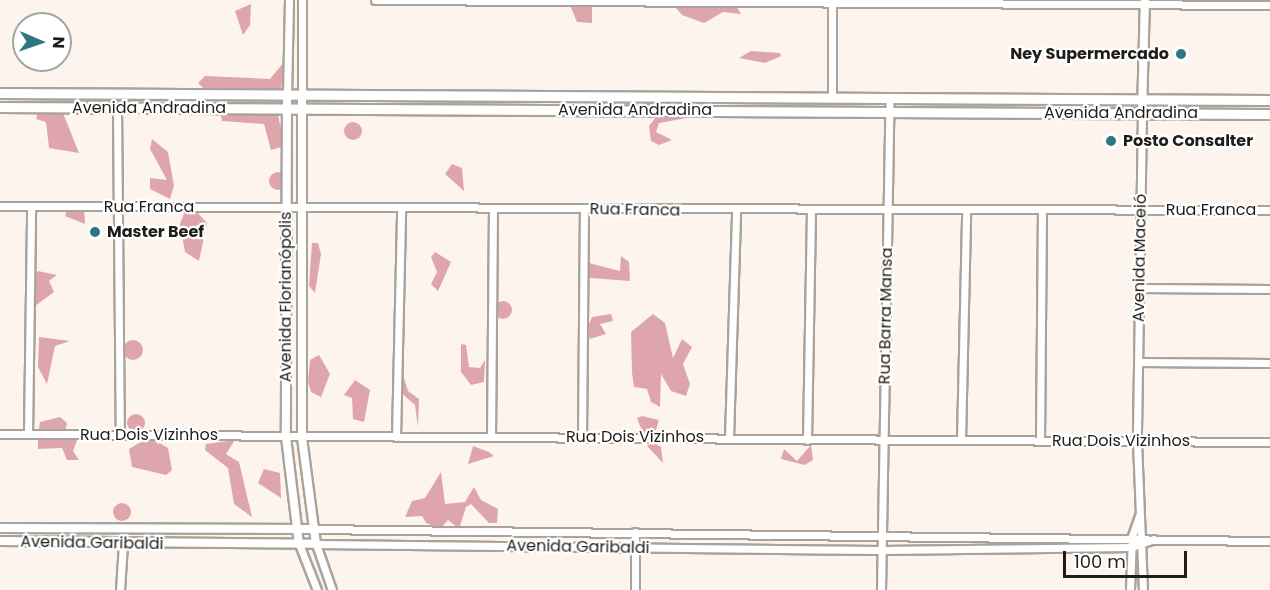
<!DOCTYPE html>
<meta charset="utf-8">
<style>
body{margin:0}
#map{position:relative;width:1270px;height:590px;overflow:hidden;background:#fdf5ed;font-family:Poppins,sans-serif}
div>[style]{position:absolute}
.forest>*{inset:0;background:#dfa5ac}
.round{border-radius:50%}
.roads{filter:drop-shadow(2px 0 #aaa39b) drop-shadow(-2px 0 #aaa39b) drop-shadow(0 2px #aaa39b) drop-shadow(0 -2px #aaa39b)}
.minor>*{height:7px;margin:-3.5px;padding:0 3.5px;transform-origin:3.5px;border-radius:3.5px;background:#fff}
.tertiary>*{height:8px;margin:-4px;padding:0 4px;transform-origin:4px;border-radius:4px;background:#fff}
.secondary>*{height:9px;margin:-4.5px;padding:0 4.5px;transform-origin:4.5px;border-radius:4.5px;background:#fff}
.dots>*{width:16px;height:16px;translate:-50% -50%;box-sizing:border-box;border:3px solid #fff;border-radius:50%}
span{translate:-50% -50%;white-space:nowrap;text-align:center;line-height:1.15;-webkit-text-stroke:4.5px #fff;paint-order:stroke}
.poi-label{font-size:16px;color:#1f1d1a;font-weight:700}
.right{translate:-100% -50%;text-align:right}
.left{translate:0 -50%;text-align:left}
.street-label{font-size:16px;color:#1f1d1a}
.north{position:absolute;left:12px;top:12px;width:60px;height:60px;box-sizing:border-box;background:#fff;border:2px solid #a5a5a3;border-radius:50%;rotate:92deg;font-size:16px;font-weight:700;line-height:24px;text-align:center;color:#1f1d1a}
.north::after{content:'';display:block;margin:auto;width:21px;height:27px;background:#307583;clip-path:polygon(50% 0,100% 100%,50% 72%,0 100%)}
.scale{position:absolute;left:1063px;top:551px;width:124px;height:27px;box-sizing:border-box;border:3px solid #1f1d1a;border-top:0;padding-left:8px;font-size:18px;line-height:21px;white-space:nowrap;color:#1f1d1a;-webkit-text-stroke:4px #fff;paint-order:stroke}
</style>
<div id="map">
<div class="forest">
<div style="clip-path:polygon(251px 4px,250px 25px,243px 35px,235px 11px)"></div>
<div style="clip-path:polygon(570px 5px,592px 5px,592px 23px,577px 22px)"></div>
<div style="clip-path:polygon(681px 5px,736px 6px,741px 14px,723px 12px,704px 23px,682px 15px,676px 8px)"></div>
<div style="clip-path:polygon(751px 51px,780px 53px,781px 56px,765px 63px,739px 58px)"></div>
<div style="clip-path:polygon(284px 62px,281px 91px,206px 91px,198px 83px,205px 76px,270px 79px)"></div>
<div style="clip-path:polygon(38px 111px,63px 113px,79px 153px,49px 148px,46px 122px,36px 119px)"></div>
<div style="clip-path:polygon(220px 111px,277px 111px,285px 146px,271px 150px,264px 124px,222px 121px)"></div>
<div style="clip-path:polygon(659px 113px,694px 113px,698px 116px,659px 123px,656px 132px,672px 140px,659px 145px,651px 141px,649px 126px)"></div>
<div class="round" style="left:344px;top:122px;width:18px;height:18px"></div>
<div style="clip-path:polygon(152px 139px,168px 152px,174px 186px,170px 199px,150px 189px,150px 178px,167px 180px,150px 149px)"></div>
<div style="clip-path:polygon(452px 164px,462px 168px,464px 191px,445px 174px)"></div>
<div class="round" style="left:269px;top:172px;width:18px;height:18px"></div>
<div style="clip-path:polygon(67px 209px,84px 209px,85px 224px,65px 216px)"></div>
<div style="clip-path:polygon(185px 211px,197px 212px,207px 223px,199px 261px,185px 252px,180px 224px)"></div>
<div style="clip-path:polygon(312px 243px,318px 243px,321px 254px,315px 293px,309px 286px)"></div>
<div style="clip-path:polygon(435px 252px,451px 262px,438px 291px,431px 284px,437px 272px,431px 257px)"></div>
<div style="clip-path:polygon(621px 256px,629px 262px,630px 281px,590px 278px,589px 263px,620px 271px)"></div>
<div style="clip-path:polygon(38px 271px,57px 275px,49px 281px,54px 292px,35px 306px,32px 279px)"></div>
<div class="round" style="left:494px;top:301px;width:18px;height:18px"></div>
<div style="clip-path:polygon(611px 314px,613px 321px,600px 324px,606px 334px,590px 339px,586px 331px,592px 317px)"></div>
<div style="clip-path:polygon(653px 314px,665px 323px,673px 358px,682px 339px,692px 347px,683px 364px,690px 384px,686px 396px,671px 391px,661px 374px,660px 407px,651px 402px,647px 389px,634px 387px,632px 373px,631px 332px)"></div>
<div style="clip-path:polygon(39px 337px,70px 341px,55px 346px,47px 384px,38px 367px)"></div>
<div class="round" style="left:123px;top:340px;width:20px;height:20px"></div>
<div style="clip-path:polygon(461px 344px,466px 345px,469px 367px,480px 368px,485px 360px,484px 382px,471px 385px,461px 372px)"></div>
<div style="clip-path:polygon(319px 355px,330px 374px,321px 397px,311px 392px,308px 382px,310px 360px)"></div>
<div style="clip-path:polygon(404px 378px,408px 391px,419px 399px,418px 427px,415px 405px,400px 392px)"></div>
<div style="clip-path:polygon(355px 380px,370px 390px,364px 422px,353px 419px,352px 398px,344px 395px)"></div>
<div class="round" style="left:127px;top:414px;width:18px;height:18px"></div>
<div style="clip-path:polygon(642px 416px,659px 420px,654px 436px,646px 436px,640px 426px,637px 418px)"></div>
<div style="clip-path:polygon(60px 417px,67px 423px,65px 432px,39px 429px,40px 422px)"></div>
<div style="clip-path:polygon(38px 437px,77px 440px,73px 451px,79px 460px,67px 460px,62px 448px,38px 449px)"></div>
<div style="clip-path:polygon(149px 437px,168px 448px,172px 470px,166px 475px,132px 467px,129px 449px)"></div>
<div style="clip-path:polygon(235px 440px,226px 454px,239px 462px,252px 517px,234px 504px,228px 468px,205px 450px,206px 444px)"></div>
<div style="clip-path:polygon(652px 442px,661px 447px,663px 463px,647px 446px)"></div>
<div style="clip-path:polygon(811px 445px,813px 460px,805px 465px,781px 459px,784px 449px,797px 461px)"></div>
<div style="clip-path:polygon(473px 446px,489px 452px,494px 456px,468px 464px)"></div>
<div style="clip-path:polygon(264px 469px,280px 473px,281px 498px,258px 483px)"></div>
<div style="clip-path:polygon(441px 472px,445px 504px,465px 502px,474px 487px,481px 500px,498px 509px,497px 523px,489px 523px,471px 504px,466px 507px,459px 529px,448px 520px,441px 528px,426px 523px,422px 516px,405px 517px,412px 501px,425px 498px)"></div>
<div class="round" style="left:113px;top:503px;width:18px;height:18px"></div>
</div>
<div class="roads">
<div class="minor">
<div style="left:375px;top:0;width:895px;rotate:0.32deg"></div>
<div style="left:287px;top:96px;width:96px;rotate:-88.8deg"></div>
<div style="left:302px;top:96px;width:96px;rotate:-90deg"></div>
<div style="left:832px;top:96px;width:96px;rotate:-90deg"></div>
<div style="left:117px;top:108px;width:327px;rotate:89.5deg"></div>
<div style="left:1142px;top:113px;width:328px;rotate:90.9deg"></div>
<div style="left:1137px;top:441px;width:149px;rotate:87.7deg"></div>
<div style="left:0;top:206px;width:1270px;rotate:0.18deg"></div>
<div style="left:1140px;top:288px;width:130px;rotate:0.4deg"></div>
<div style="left:1139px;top:362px;width:131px;rotate:0.4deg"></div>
<div style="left:0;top:434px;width:1270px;rotate:0.36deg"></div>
<div style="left:28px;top:434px;width:228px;rotate:-89.2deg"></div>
<div style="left:396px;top:437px;width:229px;rotate:-88.7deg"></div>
<div style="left:491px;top:437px;width:228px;rotate:-89.5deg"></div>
<div style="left:582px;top:437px;width:228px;rotate:-89.5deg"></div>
<div style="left:729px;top:438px;width:227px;rotate:-88.2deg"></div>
<div style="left:807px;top:440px;width:230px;rotate:-89deg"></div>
<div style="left:961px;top:440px;width:229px;rotate:-88.7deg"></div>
<div style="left:1040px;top:440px;width:230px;rotate:-89.5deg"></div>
<div style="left:312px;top:529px;width:958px;rotate:0.72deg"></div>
<div style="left:635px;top:532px;width:58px;rotate:90deg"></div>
<div style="left:299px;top:544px;width:49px;rotate:68.6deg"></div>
<div style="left:120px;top:590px;width:46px;rotate:-86.3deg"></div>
<div style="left:332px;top:590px;width:49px;rotate:-109.2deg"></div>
<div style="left:316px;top:544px;width:566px;rotate:0.61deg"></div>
<div style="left:882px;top:550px;width:250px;rotate:-0.7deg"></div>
<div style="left:1132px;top:547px;width:23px;rotate:-20deg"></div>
<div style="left:881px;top:590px;width:492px;rotate:-89deg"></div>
<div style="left:1130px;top:590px;width:54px;rotate:-87.9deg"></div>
<div style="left:1132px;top:536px;width:21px;rotate:-71deg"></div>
</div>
<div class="tertiary">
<div style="left:287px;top:96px;width:341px;rotate:90.2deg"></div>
<div style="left:286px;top:437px;width:108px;rotate:83.1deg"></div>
<div style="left:1142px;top:113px;width:113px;rotate:-88.5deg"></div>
<div style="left:0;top:528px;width:312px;rotate:0.2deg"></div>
<div style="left:0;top:541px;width:316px;rotate:0.5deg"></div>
<div style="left:316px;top:544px;width:108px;rotate:-97.5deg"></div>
<div style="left:302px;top:437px;width:341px;rotate:-90deg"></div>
</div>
<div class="secondary">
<div style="left:0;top:93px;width:1270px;rotate:0.32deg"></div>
<div style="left:0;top:107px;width:1270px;rotate:0.32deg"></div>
</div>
</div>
<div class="dots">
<div style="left:1181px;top:54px;background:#307583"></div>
<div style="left:1111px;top:141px;background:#307583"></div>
<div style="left:95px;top:232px;background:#307583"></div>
</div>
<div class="poi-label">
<span class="right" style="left:1169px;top:54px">Ney Supermercado</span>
<span class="left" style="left:1123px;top:141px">Posto Consalter</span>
<span class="left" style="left:107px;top:232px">Master Beef</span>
</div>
<div class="street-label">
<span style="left:149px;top:108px">Avenida Andradina</span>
<span style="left:635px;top:110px">Avenida Andradina</span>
<span style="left:1121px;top:113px">Avenida Andradina</span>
<span style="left:149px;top:207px">Rua Franca</span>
<span style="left:635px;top:210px;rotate:1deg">Rua Franca</span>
<span style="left:1211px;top:210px">Rua Franca</span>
<span style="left:1140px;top:258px;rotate:-89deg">Avenida Maceió</span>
<span style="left:286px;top:297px;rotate:-90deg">Avenida Florianópolis</span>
<span style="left:886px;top:316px;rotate:-89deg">Rua Barra Mansa</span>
<span style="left:149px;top:435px">Rua Dois Vizinhos</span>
<span style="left:635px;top:437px">Rua Dois Vizinhos</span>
<span style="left:1121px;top:441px">Rua Dois Vizinhos</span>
<span style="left:92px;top:543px;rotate:1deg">Avenida Garibaldi</span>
<span style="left:578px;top:547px;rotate:1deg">Avenida Garibaldi</span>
</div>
<div class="north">N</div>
<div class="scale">100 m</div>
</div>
